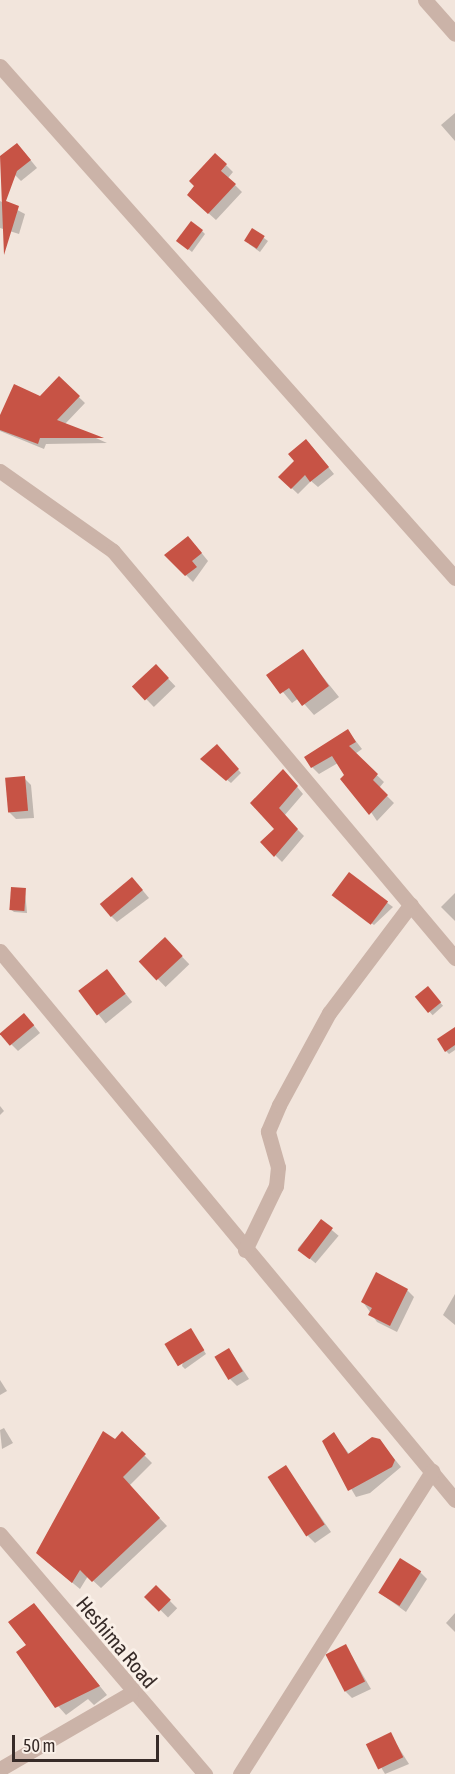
<!DOCTYPE html>
<style>
body{margin:0}
#map{position:relative;width:455px;height:1774px;overflow:hidden;background:#f2e5dc;font-family:"Asap Condensed",sans-serif}
div>[style]{position:absolute}
.shadow>*{inset:0;background:#0003;transform-origin:0 0}
.building>*{inset:0;background:#c75345;transform-origin:0 0}
.minor>*{height:15px;margin:-7.5px;padding:0 7.5px;transform-origin:7.5px;border-radius:7.5px;background:#cbb3a8}
span{translate:-50% -50%;white-space:nowrap;text-align:center;line-height:1.15;-webkit-text-stroke:6px #faf0e8;paint-order:stroke}
.street-label{font-size:21px;color:#372b28}
.scale{position:absolute;left:12px;top:1735px;width:147px;height:27px;box-sizing:border-box;border:3px solid #372b28;border-top:0;padding-left:8px;font-size:18px;line-height:21px;white-space:nowrap;color:#372b28;-webkit-text-stroke:4px #faf0e8;paint-order:stroke}
</style>
<div id="map">
<div class="shadow">
<div style="clip-path:polygon(455px 113px,455px 141px,441px 125px)"></div>
<div style="clip-path:polygon(24px 152px,37px 168px,21px 181px,14px 174px)"></div>
<div style="clip-path:polygon(226px 165px,233px 172px,228px 178px,242px 192px,216px 220px,196px 202px)"></div>
<div style="clip-path:polygon(0 201px,25px 214px,19px 234px,0 228px)"></div>
<div style="clip-path:polygon(253px 230px,268px 241px,260px 252px,249px 244px)"></div>
<div style="clip-path:polygon(202px 231px,205px 234px,192px 252px,182px 244px)"></div>
<div style="clip-path:polygon(59px 378px,85px 403px,65px 424px,107px 443px,46px 444px,44px 449px,0 431px,0 419px,40px 398px)"></div>
<div style="clip-path:polygon(312px 447px,334px 474px,318px 487px,311px 481px,298px 494px,280px 477px)"></div>
<div style="clip-path:polygon(195px 545px,208px 561px,193px 582px,166px 555px)"></div>
<div style="clip-path:polygon(302px 651px,339px 697px,314px 715px,299px 698px,292px 703px,269px 675px)"></div>
<div style="left:156px;top:666px;width:28px;height:30px;rotate:46deg"></div>
<div style="clip-path:polygon(348px 731px,362px 749px,355px 754px,384px 782px,379px 788px,394px 803px,377px 821px,338px 763px,319px 774px,312px 767px)"></div>
<div style="clip-path:polygon(217px 746px,241px 773px,231px 783px,205px 762px)"></div>
<div style="clip-path:polygon(289px 777px,303px 794px,284px 816px,304px 836px,282px 862px,262px 842px,277px 829px,252px 803px)"></div>
<div style="clip-path:polygon(24px 778px,31px 785px,34px 818px,16px 819px,9px 812px)"></div>
<div style="clip-path:polygon(349px 875px,393px 907px,374px 925px,340px 900px)"></div>
<div style="clip-path:polygon(139px 886px,149px 898px,117px 922px,110px 915px)"></div>
<div style="clip-path:polygon(25px 890px,27px 913px,14px 912px,10px 909px)"></div>
<div style="clip-path:polygon(455px 893px,455px 921px,441px 907px)"></div>
<div style="left:165px;top:939px;width:35px;height:33px;rotate:46deg"></div>
<div style="left:107px;top:971px;width:40px;height:34px;rotate:51deg"></div>
<div style="left:427px;top:988px;width:24px;height:14px;rotate:48deg"></div>
<div style="clip-path:polygon(31px 1022px,40px 1033px,18px 1051px,11px 1044px)"></div>
<div style="clip-path:polygon(455px 1034px,455px 1050px,449px 1054px,446px 1051px)"></div>
<div style="clip-path:polygon(0 1106px,4px 1111px,0 1115px)"></div>
<div style="left:321px;top:1221px;width:23px;height:36px;rotate:40deg"></div>
<div style="clip-path:polygon(407px 1290px,414px 1297px,397px 1332px,377px 1322px,363px 1302px)"></div>
<div style="clip-path:polygon(455px 1294px,455px 1325px,443px 1315px)"></div>
<div style="clip-path:polygon(191px 1330px,206px 1354px,185px 1369px,182px 1366px)"></div>
<div style="clip-path:polygon(229px 1349px,249px 1379px,237px 1386px,230px 1379px)"></div>
<div style="clip-path:polygon(0 1380px,7px 1391px,0 1395px)"></div>
<div style="clip-path:polygon(4px 1428px,13px 1443px,2px 1449px,0 1430px)"></div>
<div style="clip-path:polygon(122px 1433px,152px 1463px,129px 1486px,167px 1526px,101px 1588px,88px 1576px,80px 1589px,45px 1560px)"></div>
<div style="clip-path:polygon(334px 1434px,350px 1455px,379px 1440px,401px 1467px,370px 1493px,356px 1497px,323px 1441px)"></div>
<div style="clip-path:polygon(286px 1467px,331px 1532px,315px 1543px,308px 1536px)"></div>
<div style="clip-path:polygon(420px 1572px,427px 1579px,406px 1612px,380px 1593px)"></div>
<div style="left:156px;top:1587px;width:30px;height:13px;rotate:45deg"></div>
<div style="clip-path:polygon(34px 1605px,107px 1695px,94px 1705px,88px 1699px,66px 1715px,58px 1706px,28px 1645px)"></div>
<div style="clip-path:polygon(455px 1613px,455px 1632px,446px 1623px)"></div>
<div style="clip-path:polygon(346px 1646px,371px 1689px,352px 1698px,345px 1691px)"></div>
<div style="clip-path:polygon(390px 1734px,409px 1764px,385px 1774px,368px 1745px)"></div>
</div>
<div class="building">
<div style="clip-path:polygon(17px 143px,31px 160px,17px 171px,6px 201px,19px 206px,4px 255px,0 156px)"></div>
<div style="clip-path:polygon(215px 153px,227px 164px,221px 171px,236px 184px,208px 214px,187px 195px,194px 186px,189px 181px)"></div>
<div style="left:191px;top:221px;width:15px;height:25px;rotate:37deg"></div>
<div style="left:252px;top:228px;width:15px;height:15px;rotate:32deg"></div>
<div style="clip-path:polygon(59px 376px,80px 396px,57px 420px,104px 438px,40px 438px,38px 444px,0 430px,0 415px,14px 384px,40px 396px)"></div>
<div style="clip-path:polygon(306px 439px,329px 467px,310px 482px,305px 475px,291px 489px,278px 477px,294px 461px,288px 454px)"></div>
<div style="clip-path:polygon(188px 536px,202px 553px,192px 561px,197px 567px,185px 576px,164px 555px)"></div>
<div style="clip-path:polygon(303px 649px,329px 686px,302px 706px,289px 688px,280px 694px,266px 675px)"></div>
<div style="left:156px;top:664px;width:19px;height:33px;rotate:47deg"></div>
<div style="clip-path:polygon(348px 729px,356px 742px,349px 746px,378px 774px,373px 780px,388px 795px,369px 815px,340px 779px,344px 775px,332px 756px,311px 768px,304px 757px)"></div>
<div style="clip-path:polygon(217px 744px,239px 769px,226px 781px,200px 759px)"></div>
<div style="clip-path:polygon(283px 769px,298px 786px,279px 808px,298px 829px,274px 857px,260px 842px,274px 829px,250px 803px)"></div>
<div style="left:25px;top:776px;width:35px;height:20px;rotate:85deg"></div>
<div style="left:349px;top:872px;width:49px;height:29px;rotate:37deg"></div>
<div style="left:132px;top:877px;width:17px;height:42px;rotate:50deg"></div>
<div style="left:11px;top:887px;width:15px;height:23px;rotate:4deg"></div>
<div style="left:165px;top:937px;width:26px;height:36px;rotate:47deg"></div>
<div style="left:107px;top:969px;width:31px;height:36px;rotate:53deg"></div>
<div style="left:428px;top:986px;width:21px;height:17px;rotate:51deg"></div>
<div style="left:24px;top:1013px;width:16px;height:32px;rotate:50deg"></div>
<div style="clip-path:polygon(455px 1027px,455px 1045px,445px 1052px,437px 1039px)"></div>
<div style="left:321px;top:1219px;width:15px;height:39px;rotate:37deg"></div>
<div style="clip-path:polygon(376px 1272px,408px 1289px,390px 1326px,368px 1315px,372px 1308px,361px 1302px)"></div>
<div style="left:191px;top:1328px;width:26px;height:31px;rotate:59deg"></div>
<div style="left:229px;top:1348px;width:27px;height:17px;rotate:59deg"></div>
<div style="clip-path:polygon(103px 1431px,115px 1439px,122px 1431px,146px 1454px,123px 1477px,160px 1518px,92px 1582px,80px 1570px,72px 1583px,36px 1553px)"></div>
<div style="clip-path:polygon(334px 1432px,348px 1454px,372px 1437px,380px 1439px,395px 1460px,392px 1467px,348px 1491px,322px 1441px)"></div>
<div style="left:286px;top:1465px;width:71px;height:22px;rotate:57deg"></div>
<div style="left:400px;top:1558px;width:25px;height:41px;rotate:32deg"></div>
<div style="left:156px;top:1585px;width:21px;height:17px;rotate:45deg"></div>
<div style="clip-path:polygon(34px 1603px,100px 1686px,55px 1708px,16px 1652px,26px 1645px,8px 1622px)"></div>
<div style="left:346px;top:1644px;width:42px;height:23px;rotate:63deg"></div>
<div style="left:391px;top:1732px;width:28px;height:28px;rotate:64deg"></div>
</div>
<div class="minor">
<div style="left:425px;top:0;width:45px;rotate:48.6deg"></div>
<div style="left:0;top:66px;width:685px;rotate:48.37deg"></div>
<div style="left:0;top:471px;width:138px;rotate:35.3deg"></div>
<div style="left:113px;top:551px;width:532px;rotate:49.96deg"></div>
<div style="left:0;top:951px;width:713px;rotate:50.35deg"></div>
<div style="left:245px;top:1250px;width:71px;rotate:-64.2deg"></div>
<div style="left:276px;top:1186px;width:19px;rotate:-84deg"></div>
<div style="left:278px;top:1167px;width:37px;rotate:-106deg"></div>
<div style="left:268px;top:1131px;width:28px;rotate:-67deg"></div>
<div style="left:279px;top:1105px;width:105px;rotate:-61.5deg"></div>
<div style="left:329px;top:1013px;width:136px;rotate:-53deg"></div>
<div style="left:0;top:1534px;width:316px;rotate:49.5deg"></div>
<div style="left:0;top:1769px;width:151px;rotate:-30.1deg"></div>
<div style="left:240px;top:1774px;width:359px;rotate:-57.6deg"></div>
</div>
<div class="street-label">
<span style="left:117px;top:1642px;rotate:50deg">Heshima Road</span>
</div>
<div class="scale">50 m</div>
</div>
